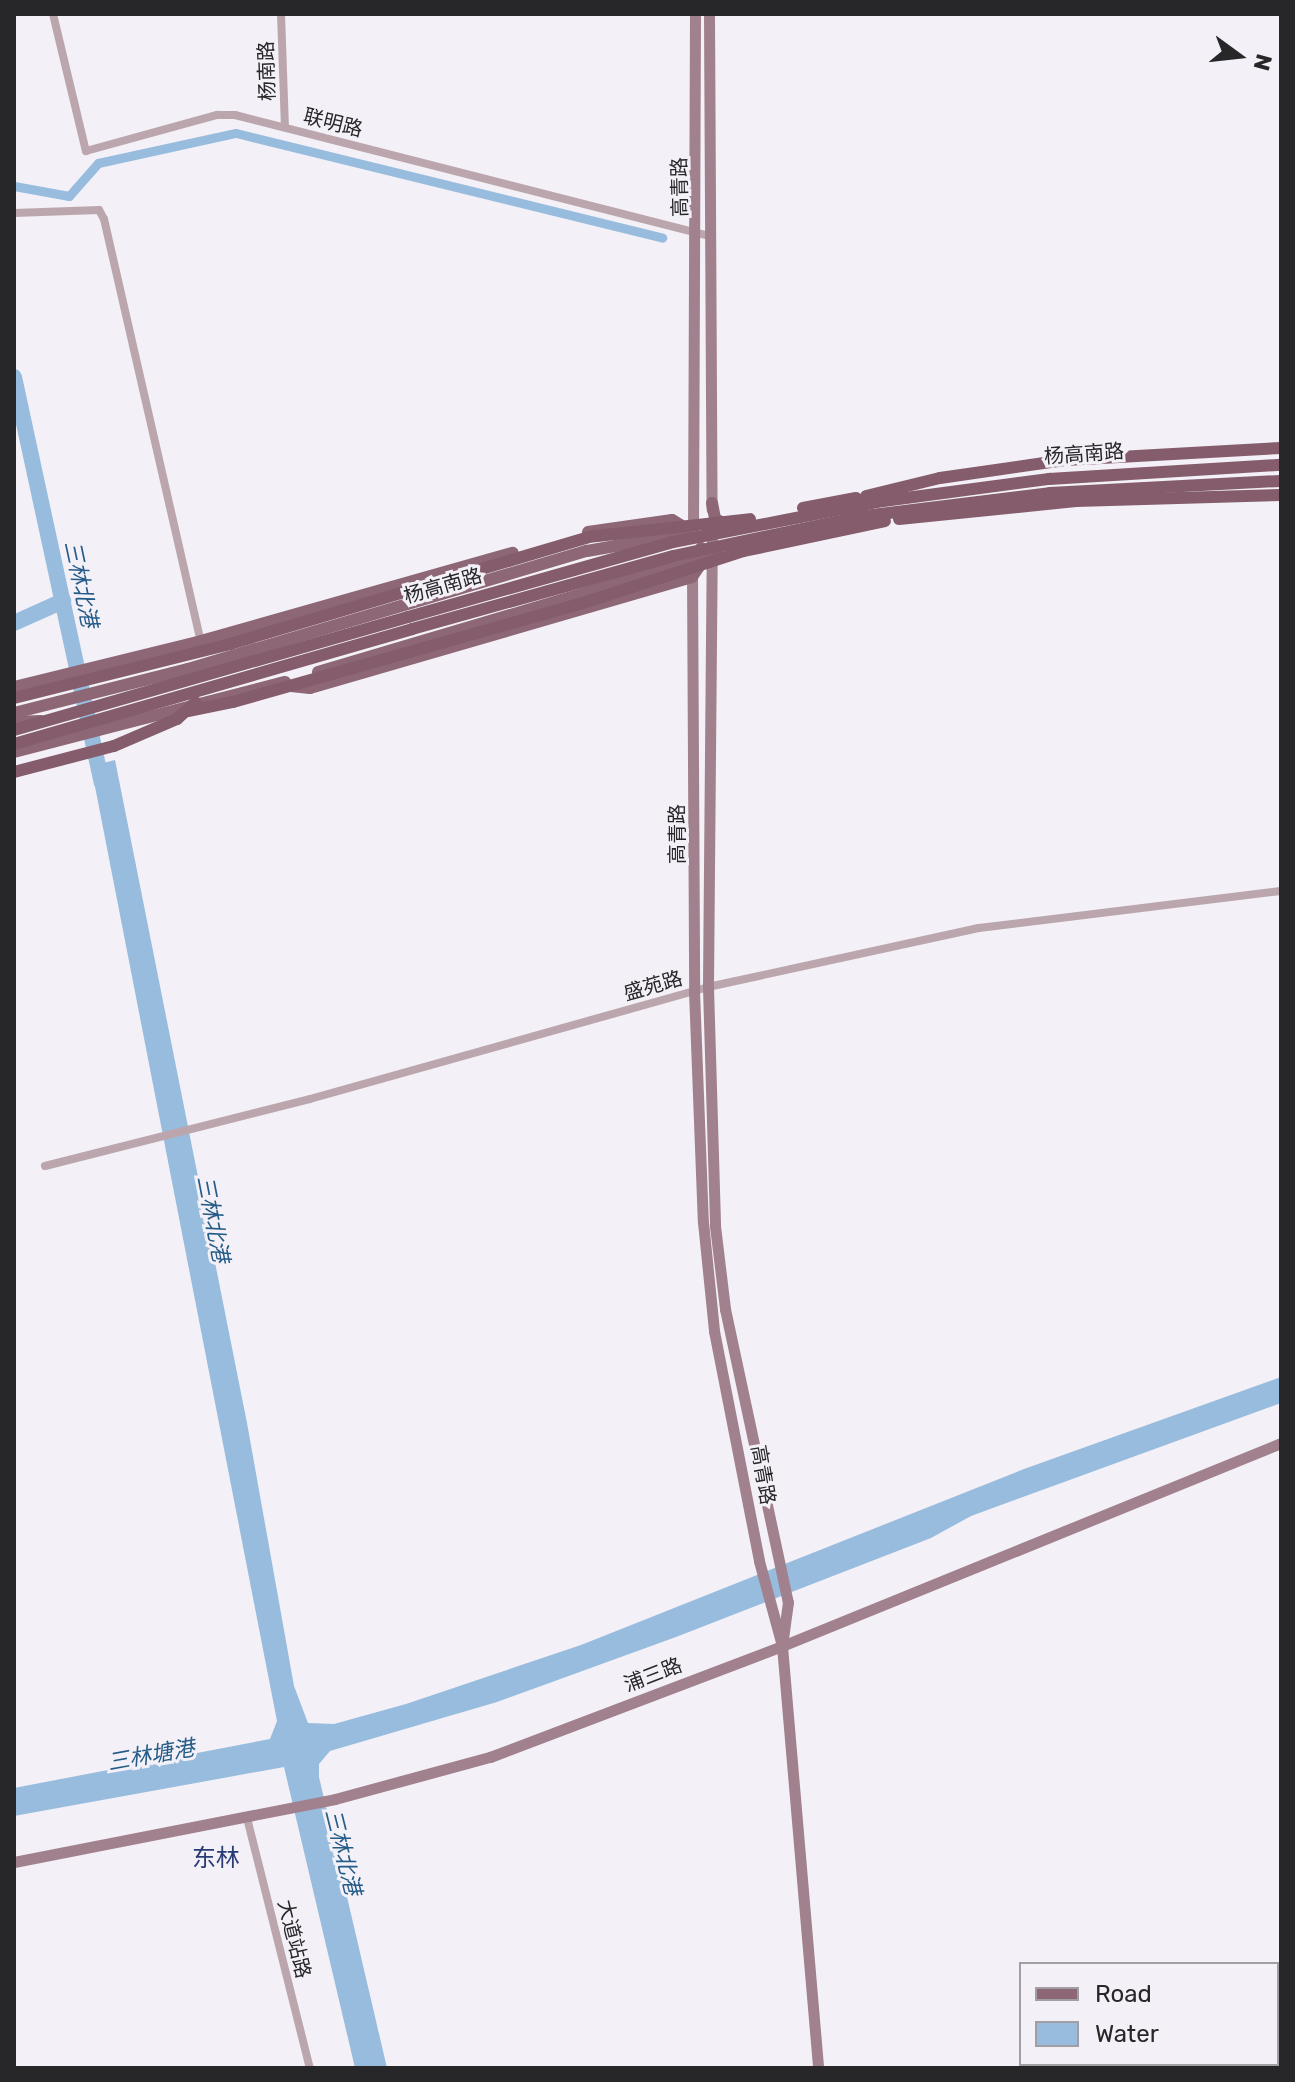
<!DOCTYPE html>
<meta charset="utf-8">
<style>
body{margin:0}
#map{position:relative;width:1295px;height:2082px;overflow:hidden;background:#f3f0f7;font-family:Rubik,"Noto Sans SC",sans-serif}
div>[style]{position:absolute}
.water>*{inset:0;background:#97bcdd}
.canal>*{height:9px;margin:-4.5px;padding:0 4.5px;transform-origin:4.5px;border-radius:4.5px;background:#97bcdd}
.river>*{height:16px;margin:-8px;padding:0 8px;transform-origin:8px;border-radius:8px;background:#97bcdd}
.minor>*{height:8px;margin:-4px;padding:0 4px;transform-origin:4px;border-radius:4px;background:#bca6ae}
.secondary>*{height:11px;margin:-5.5px;padding:0 5.5px;transform-origin:5.5px;border-radius:5.5px;background:#a1818d}
.primary>*{height:12px;margin:-6px;padding:0 6px;transform-origin:6px;border-radius:6px;background:#8d6775}
.trunk>*{height:12px;margin:-6px;padding:0 6px;transform-origin:6px;border-radius:6px;background:#845c6b}
.trunk-bridge>*{height:12px;margin:-6px;padding:0 6px;transform-origin:6px;border-radius:6px;background:#845c6b}
span{translate:-50% -50%;white-space:nowrap;text-align:center;line-height:1.15;-webkit-text-stroke:6px #f3f0f7;paint-order:stroke}
.street-label{font-size:20px;color:#272628}
.water-label{font-size:22px;color:#245b87;font-style:italic}
.quarter-label{font-size:24px;color:#283b74}
.frame{position:absolute;inset:0;border:16px solid #272628;pointer-events:none}
.legend{position:absolute;left:1019px;top:1962px;width:260px;height:104px;box-sizing:border-box;background:#f3f0f7;border:2px solid #a19fa4;margin:0;padding:10px 14px;list-style:none;font-size:24px;color:#272628}
.legend li{display:flex;align-items:center;gap:16px;height:40px}
.legend b{width:40px;border:2px solid #a19fa4}
.north{position:absolute;left:1199px;top:16px;width:80px;height:80px;-webkit-text-stroke:6px #f3f0f7;paint-order:stroke;rotate:105deg;font-size:22px;font-weight:700;line-height:32px;text-align:center;color:#272628}
.north::after{content:'';display:block;margin:auto;width:28px;height:36px;background:#272628;clip-path:polygon(50% 0,100% 100%,50% 72%,0 100%)}
</style>
<div id="map">
<div class="water">
<div style="clip-path:polygon(115px 760px,247px 1423px,294px 1686px,308px 1723px,334px 1724px,406px 1704px,581px 1645px,1024px 1469px,1281px 1377px,1281px 1403px,971px 1516px,931px 1538px,676px 1637px,497px 1702px,330px 1751px,319px 1764px,319px 1777px,387px 2068px,355px 2068px,284px 1767px,14px 1816px,14px 1788px,270px 1739px,277px 1721px,91px 766px)"></div>
</div>
<div class="canal">
<div style="left:14px;top:186px;width:56px;rotate:10.3deg"></div>
<div style="left:69px;top:196px;width:44px;rotate:-48.7deg"></div>
<div style="left:98px;top:163px;width:141px;rotate:-12.3deg"></div>
<div style="left:236px;top:133px;width:439px;rotate:13.8deg"></div>
</div>
<div class="river">
<div style="left:14px;top:377px;width:415px;rotate:77.8deg"></div>
<div style="left:14px;top:623px;width:54px;rotate:-24.2deg"></div>
</div>
<div class="minor">
<div style="left:53px;top:14px;width:141px;rotate:76.5deg"></div>
<div style="left:86px;top:151px;width:136px;rotate:-15.4deg"></div>
<div style="left:217px;top:115px;width:18px"></div>
<div style="left:235px;top:115px;width:489px;rotate:14.3deg"></div>
<div style="left:281px;top:14px;width:113px;rotate:88deg"></div>
<div style="left:14px;top:213px;width:85px;rotate:-2deg"></div>
<div style="left:99px;top:210px;width:10px;rotate:61deg"></div>
<div style="left:104px;top:219px;width:433px;rotate:77.1deg"></div>
<div style="left:45px;top:1166px;width:273px;rotate:-14.2deg"></div>
<div style="left:310px;top:1099px;width:413px;rotate:-15.7deg"></div>
<div style="left:708px;top:987px;width:277px;rotate:-12.3deg"></div>
<div style="left:979px;top:928px;width:304px;rotate:-7deg"></div>
<div style="left:247px;top:1818px;width:258px;rotate:75.9deg"></div>
</div>
<div class="secondary">
<div style="left:709px;top:14px;width:495px;rotate:89.7deg"></div>
<div style="left:712px;top:526px;width:461px;rotate:90.5deg"></div>
<div style="left:708px;top:987px;width:239px;rotate:88.3deg"></div>
<div style="left:715px;top:1226px;width:84px;rotate:83.1deg"></div>
<div style="left:725px;top:1309px;width:300px;rotate:77.9deg"></div>
<div style="left:788px;top:1602px;width:44px;rotate:97.8deg"></div>
<div style="left:782px;top:1646px;width:424px;rotate:85.1deg"></div>
<div style="left:693px;top:534px;width:520px;rotate:-89.78deg"></div>
<div style="left:692px;top:571px;width:420px;rotate:89.7deg"></div>
<div style="left:694px;top:991px;width:231px;rotate:87.8deg"></div>
<div style="left:703px;top:1222px;width:110px;rotate:84.2deg"></div>
<div style="left:714px;top:1331px;width:234px;rotate:78.9deg"></div>
<div style="left:759px;top:1561px;width:84px;rotate:74.8deg"></div>
<div style="left:14px;top:1862px;width:327px;rotate:-11.1deg"></div>
<div style="left:335px;top:1799px;width:161px;rotate:-15.2deg"></div>
<div style="left:490px;top:1757px;width:312px;rotate:-20.8deg"></div>
<div style="left:782px;top:1646px;width:539px;rotate:-22.14deg"></div>
</div>
<div class="primary">
<div style="left:712px;top:503px;width:16px;rotate:79deg"></div>
<div style="left:715px;top:519px;width:14px;rotate:25deg"></div>
<div style="left:588px;top:532px;width:85px;rotate:-8.1deg"></div>
<div style="left:672px;top:520px;width:17px;rotate:31deg"></div>
<div style="left:318px;top:672px;width:390px;rotate:-16.5deg"></div>
<div style="left:692px;top:561px;width:16px;rotate:-55deg"></div>
<div style="left:291px;top:686px;width:19px;rotate:6deg"></div>
<div style="left:310px;top:688px;width:398px;rotate:-16.2deg"></div>
<div style="left:692px;top:577px;width:34px;rotate:-56deg"></div>
<div style="left:711px;top:549px;width:7px;rotate:-8deg"></div>
<div style="left:14px;top:687px;width:193px;rotate:-13.8deg"></div>
<div style="left:201px;top:641px;width:324px;rotate:-15.8deg"></div>
<div style="left:14px;top:713px;width:179px;rotate:-14.2deg"></div>
<div style="left:188px;top:669px;width:416px;rotate:-16.5deg"></div>
<div style="left:587px;top:551px;width:97px;rotate:-10deg"></div>
<div style="left:14px;top:722px;width:27px;rotate:-2deg"></div>
<div style="left:14px;top:752px;width:280px;rotate:-14.5deg"></div>
</div>
<div class="trunk">
<div style="left:866px;top:496px;width:76px;rotate:-13.7deg"></div>
<div style="left:940px;top:478px;width:126px;rotate:-8.2deg"></div>
<div style="left:1065px;top:460px;width:216px;rotate:-3.2deg"></div>
<div style="left:899px;top:519px;width:178px;rotate:-5.8deg"></div>
<div style="left:1076px;top:501px;width:205px;rotate:-1.7deg"></div>
<div style="left:14px;top:698px;width:223px;rotate:-14deg"></div>
<div style="left:188px;top:711px;width:46px;rotate:-11.3deg"></div>
<div style="left:14px;top:730px;width:410px;rotate:-16deg"></div>
<div style="left:14px;top:744px;width:414px;rotate:-16.1deg"></div>
<div style="left:14px;top:772px;width:103px;rotate:-14.6deg"></div>
<div style="left:114px;top:746px;width:69px;rotate:-23.2deg"></div>
<div style="left:177px;top:719px;width:25px;rotate:-42deg"></div>
</div>
<div class="trunk-bridge">
<div style="left:803px;top:508px;width:54px;rotate:-10.7deg"></div>
<div style="left:408px;top:617px;width:275px;rotate:-15.8deg"></div>
<div style="left:673px;top:542px;width:207px;rotate:-11.1deg"></div>
<div style="left:876px;top:502px;width:175px;rotate:-7.6deg"></div>
<div style="left:1049px;top:479px;width:232px;rotate:-3.5deg"></div>
<div style="left:412px;top:629px;width:271px;rotate:-15.6deg"></div>
<div style="left:673px;top:556px;width:195px;rotate:-11.8deg"></div>
<div style="left:864px;top:516px;width:187px;rotate:-7deg"></div>
<div style="left:1050px;top:493px;width:231px;rotate:-3deg"></div>
<div style="left:230px;top:644px;width:374px;rotate:-16.6deg"></div>
<div style="left:588px;top:537px;width:163px;rotate:-6.3deg"></div>
<div style="left:233px;top:702px;width:370px;rotate:-15.8deg"></div>
<div style="left:589px;top:601px;width:163px;rotate:-17.9deg"></div>
<div style="left:744px;top:551px;width:144px;rotate:-12deg"></div>
</div>
<div class="street-label">
<span style="left:267px;top:71px;rotate:-92deg">杨南路</span>
<span style="left:333px;top:123px;rotate:14deg">联明路</span>
<span style="left:680px;top:187px;rotate:-91deg">高青路</span>
<span style="left:1084px;top:454px;rotate:-4deg">杨高南路</span>
<span style="left:443px;top:586px;rotate:-16deg">杨高南路</span>
<span style="left:677px;top:834px;rotate:-90deg">高青路</span>
<span style="left:653px;top:986px;rotate:-16deg">盛苑路</span>
<span style="left:763px;top:1475px;rotate:80deg">高青路</span>
<span style="left:653px;top:1675px;rotate:-21deg">浦三路</span>
<span style="left:294px;top:1939px;rotate:76deg">大道站路</span>
</div>
<div class="water-label">
<span style="left:81px;top:584px;rotate:78deg">三林北港</span>
<span style="left:213px;top:1219px;rotate:79deg">三林北港</span>
<span style="left:151px;top:1755px;rotate:-10deg">三林塘港</span>
<span style="left:343px;top:1852px;rotate:76deg">三林北港</span>
</div>
<div class="quarter-label">
<span style="left:216px;top:1859px">东林</span>
</div>
<div class="frame"></div>
<ul class="legend">
<li><b style="height:10px;background:#8d6775"></b>Road</li>
<li><b style="height:22px;background:#97bcdd"></b>Water</li>
</ul>
<div class="north">N</div>
</div>
